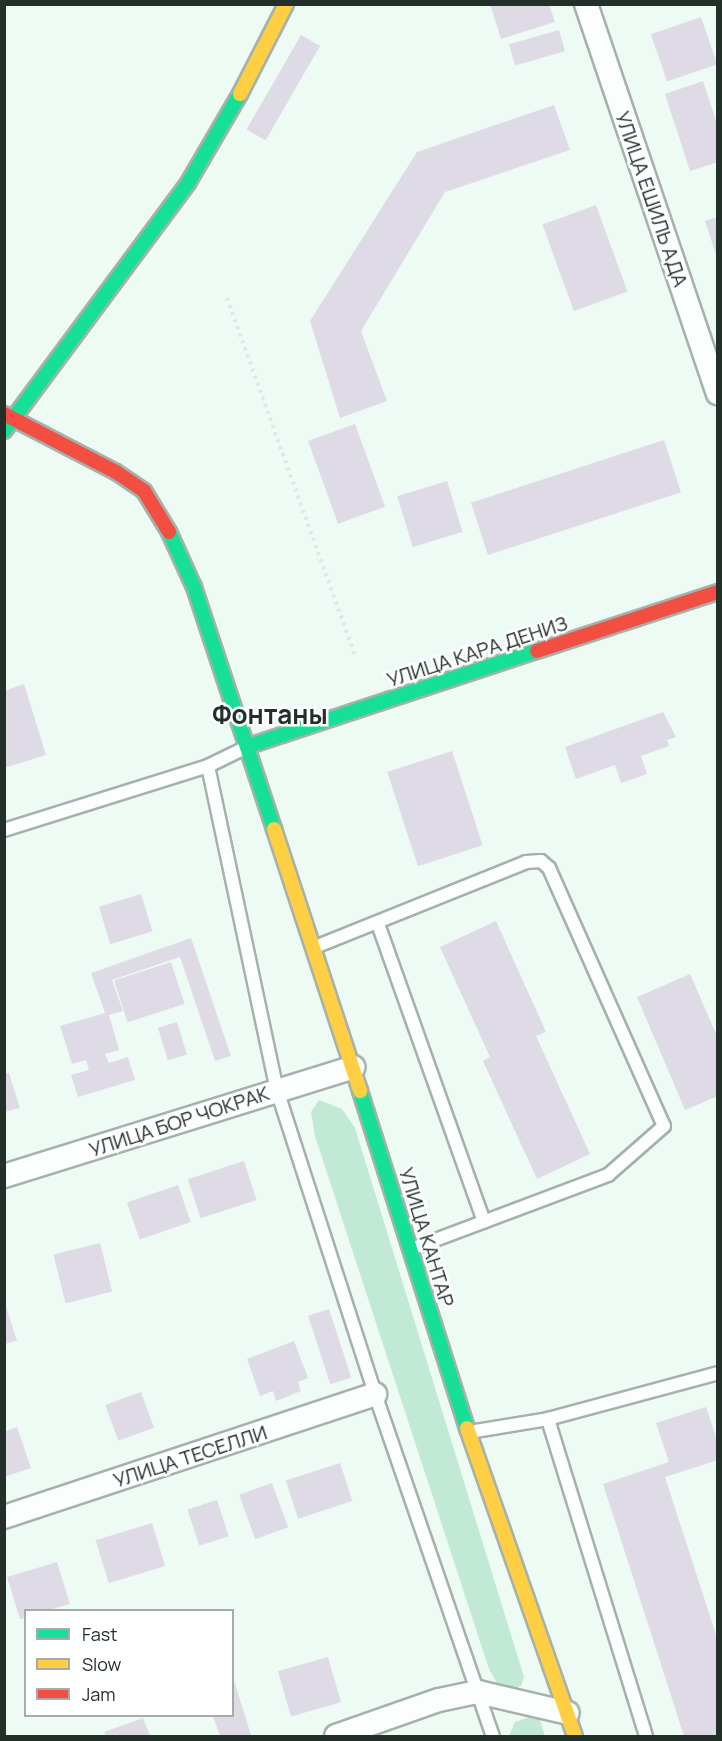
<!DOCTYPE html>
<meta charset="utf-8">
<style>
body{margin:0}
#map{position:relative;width:722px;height:1741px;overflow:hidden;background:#eefaf4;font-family:Manrope,sans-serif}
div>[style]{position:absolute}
.green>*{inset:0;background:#c1e9d5}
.building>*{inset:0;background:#dfdbe6;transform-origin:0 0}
.path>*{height:4px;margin-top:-2px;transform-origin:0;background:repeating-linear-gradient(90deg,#e2e6e4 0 3px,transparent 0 7.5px)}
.roads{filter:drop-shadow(2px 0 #a5b1ab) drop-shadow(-2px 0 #a5b1ab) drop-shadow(0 2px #a5b1ab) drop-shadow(0 -2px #a5b1ab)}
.lane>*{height:12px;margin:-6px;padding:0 6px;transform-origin:6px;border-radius:6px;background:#fcfefd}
.street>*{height:22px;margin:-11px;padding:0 11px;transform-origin:11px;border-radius:11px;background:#fcfefd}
.fast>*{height:14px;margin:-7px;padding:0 7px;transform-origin:7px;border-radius:7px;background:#16e098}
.slow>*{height:14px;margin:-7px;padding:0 7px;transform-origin:7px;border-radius:7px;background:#ffcf43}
.jam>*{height:14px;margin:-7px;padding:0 7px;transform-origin:7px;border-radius:7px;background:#f24e42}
span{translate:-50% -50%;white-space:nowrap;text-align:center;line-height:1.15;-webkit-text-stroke:5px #fff;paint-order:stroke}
.street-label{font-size:20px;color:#233029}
.district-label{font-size:26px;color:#233029;font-weight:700}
.frame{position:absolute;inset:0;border:6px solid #233029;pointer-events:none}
.legend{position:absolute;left:24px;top:1609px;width:210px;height:108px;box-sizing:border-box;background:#fff;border:2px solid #a7aca9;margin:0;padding:8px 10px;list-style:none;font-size:18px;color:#233029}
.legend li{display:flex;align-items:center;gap:12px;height:30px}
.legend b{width:30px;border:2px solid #a7aca9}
</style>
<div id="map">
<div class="green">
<div style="clip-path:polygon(319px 1100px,342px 1109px,355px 1128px,524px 1677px,521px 1686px,510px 1690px,498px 1685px,489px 1669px,315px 1136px,311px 1112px)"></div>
<div style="clip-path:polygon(538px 1714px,545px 1736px,509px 1736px,515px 1722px)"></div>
</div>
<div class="building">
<div style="clip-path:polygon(490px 4px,549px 4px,555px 22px,501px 39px)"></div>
<div style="left:701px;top:17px;width:50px;height:53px;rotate:71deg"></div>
<div style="left:559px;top:30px;width:22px;height:52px;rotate:74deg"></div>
<div style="left:301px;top:35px;width:22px;height:109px;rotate:30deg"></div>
<div style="clip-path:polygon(703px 81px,718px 127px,718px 162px,690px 171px,665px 94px)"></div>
<div style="clip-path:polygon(554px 105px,570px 150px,445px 192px,361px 331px,387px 401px,340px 418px,310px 321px,417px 152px)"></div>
<div style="left:596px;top:205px;width:92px;height:57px;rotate:70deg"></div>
<div style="clip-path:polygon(718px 217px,718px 258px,717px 258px,705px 221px)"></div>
<div style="left:355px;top:424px;width:88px;height:50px;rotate:70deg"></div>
<div style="left:664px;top:440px;width:55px;height:203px;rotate:72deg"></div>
<div style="left:447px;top:481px;width:53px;height:52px;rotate:73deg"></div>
<div style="clip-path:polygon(24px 684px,46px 755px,4px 768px,4px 691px)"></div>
<div style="clip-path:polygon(663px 712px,676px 737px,667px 740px,669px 746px,641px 756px,647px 774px,621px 783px,615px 765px,576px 779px,565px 747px)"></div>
<div style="left:452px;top:751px;width:99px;height:68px;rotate:72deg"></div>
<div style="left:141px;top:894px;width:39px;height:44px;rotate:73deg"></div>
<div style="clip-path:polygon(496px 921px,546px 1032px,536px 1036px,590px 1154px,537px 1179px,483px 1061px,490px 1057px,440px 947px)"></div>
<div style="clip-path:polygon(191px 938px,231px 1056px,215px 1061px,180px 957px,112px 980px,123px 1011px,109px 1015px,119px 1050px,105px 1054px,109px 1063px,128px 1057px,135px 1080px,78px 1097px,71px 1075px,89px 1070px,86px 1060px,72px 1064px,60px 1026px,105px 1013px,91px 973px)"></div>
<div style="left:171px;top:962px;width:44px;height:60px;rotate:72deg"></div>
<div style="clip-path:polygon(690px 974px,718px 1038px,718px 1096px,685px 1110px,637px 997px)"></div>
<div style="left:177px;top:1022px;width:34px;height:20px;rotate:73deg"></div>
<div style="clip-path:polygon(9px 1073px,20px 1108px,4px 1112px,4px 1074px)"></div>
<div style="left:244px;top:1161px;width:41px;height:59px;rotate:72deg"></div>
<div style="left:178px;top:1185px;width:39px;height:54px;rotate:71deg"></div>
<div style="left:100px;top:1243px;width:50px;height:48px;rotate:76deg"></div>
<div style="clip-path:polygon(4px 1300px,17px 1341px,4px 1344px)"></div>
<div style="left:329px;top:1309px;width:72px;height:22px;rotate:72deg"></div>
<div style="clip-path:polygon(294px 1341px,308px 1378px,298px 1382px,301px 1391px,276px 1401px,273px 1391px,260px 1396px,247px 1359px)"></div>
<div style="left:141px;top:1392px;width:38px;height:38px;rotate:70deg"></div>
<div style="clip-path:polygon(706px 1407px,718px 1443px,718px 1460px,665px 1477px,718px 1641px,718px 1736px,684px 1736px,603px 1484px,669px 1462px,656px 1423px)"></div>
<div style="clip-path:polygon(17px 1427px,31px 1468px,4px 1477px,4px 1432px)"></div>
<div style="left:340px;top:1463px;width:40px;height:57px;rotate:72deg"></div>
<div style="left:272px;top:1483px;width:47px;height:35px;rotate:70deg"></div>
<div style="left:217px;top:1500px;width:38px;height:31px;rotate:72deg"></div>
<div style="left:152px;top:1523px;width:45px;height:59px;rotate:73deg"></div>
<div style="clip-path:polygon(57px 1562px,70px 1604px,49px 1610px,26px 1610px,26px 1618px,20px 1619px,7px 1577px)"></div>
<div style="left:328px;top:1657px;width:47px;height:52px;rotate:74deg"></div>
<div style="clip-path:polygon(232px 1674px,251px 1735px,246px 1736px,220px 1736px,213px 1716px,232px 1716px)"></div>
<div style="clip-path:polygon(143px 1718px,150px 1736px,106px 1736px,104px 1732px)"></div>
</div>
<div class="path">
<div style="left:227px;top:298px;width:382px;rotate:70.3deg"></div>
</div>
<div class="roads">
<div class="lane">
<div style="left:208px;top:766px;width:331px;rotate:78deg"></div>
<div style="left:277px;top:1090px;width:319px;rotate:72.1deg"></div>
<div style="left:375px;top:1394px;width:362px;rotate:71deg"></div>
<div style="left:4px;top:830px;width:214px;rotate:-17.4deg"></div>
<div style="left:208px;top:766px;width:43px;rotate:-26deg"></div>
<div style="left:378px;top:924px;width:316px;rotate:70.4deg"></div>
<div style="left:315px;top:947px;width:227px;rotate:-21.9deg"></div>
<div style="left:526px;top:862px;width:15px;rotate:-4deg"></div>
<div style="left:541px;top:861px;width:11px;rotate:41deg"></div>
<div style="left:549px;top:868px;width:282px;rotate:66deg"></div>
<div style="left:664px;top:1126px;width:74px;rotate:138.8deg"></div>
<div style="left:608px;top:1175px;width:210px;rotate:159.4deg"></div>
<div style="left:469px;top:1432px;width:80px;rotate:-9.3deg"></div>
<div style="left:646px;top:1736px;width:332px;rotate:-107.2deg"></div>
<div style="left:548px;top:1419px;width:176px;rotate:-15.1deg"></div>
</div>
<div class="street">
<div style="left:586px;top:4px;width:411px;rotate:71.3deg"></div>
<div style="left:4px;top:1176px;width:366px;rotate:-17.3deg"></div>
<div style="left:4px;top:1517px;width:391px;rotate:-18.3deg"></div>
<div style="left:336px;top:1736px;width:109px;rotate:-19.3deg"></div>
<div style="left:439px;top:1700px;width:40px;rotate:-12deg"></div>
<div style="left:478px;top:1692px;width:92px;rotate:13.1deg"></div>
</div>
<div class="fast">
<div style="left:4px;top:431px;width:309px;rotate:-53.4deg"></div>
<div style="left:188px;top:183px;width:103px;rotate:-59.7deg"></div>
<div style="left:169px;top:532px;width:60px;rotate:65.6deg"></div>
<div style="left:194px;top:587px;width:255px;rotate:71.7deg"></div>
<div style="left:249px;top:746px;width:303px;rotate:-18.3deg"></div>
<div style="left:360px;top:1091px;width:354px;rotate:72.4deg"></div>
</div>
<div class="slow">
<div style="left:240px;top:94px;width:101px;rotate:-62.9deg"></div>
<div style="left:274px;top:829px;width:276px;rotate:71.8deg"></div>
<div style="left:467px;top:1428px;width:326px;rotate:70.7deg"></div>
</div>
<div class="jam">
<div style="left:4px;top:414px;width:126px;rotate:27.4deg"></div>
<div style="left:116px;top:472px;width:34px;rotate:34deg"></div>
<div style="left:144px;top:491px;width:48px;rotate:58.6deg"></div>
<div style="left:537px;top:651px;width:190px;rotate:-18.1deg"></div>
</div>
</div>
<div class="street-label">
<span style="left:652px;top:199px;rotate:71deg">УЛИЦА ЕШИЛЬ АДА</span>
<span style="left:477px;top:651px;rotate:-18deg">УЛИЦА КАРА ДЕНИЗ</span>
<span style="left:179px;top:1121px;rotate:-18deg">УЛИЦА БОР ЧОКРАК</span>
<span style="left:427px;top:1237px;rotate:73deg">УЛИЦА КАНТАР</span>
<span style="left:190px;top:1456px;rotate:-18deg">УЛИЦА ТЕСЕЛЛИ</span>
</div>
<div class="district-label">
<span style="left:270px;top:715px">Фонтаны</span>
</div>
<div class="frame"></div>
<ul class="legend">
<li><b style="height:8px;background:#16e098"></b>Fast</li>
<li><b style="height:8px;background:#ffcf43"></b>Slow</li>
<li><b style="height:8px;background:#f24e42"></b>Jam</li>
</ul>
</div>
